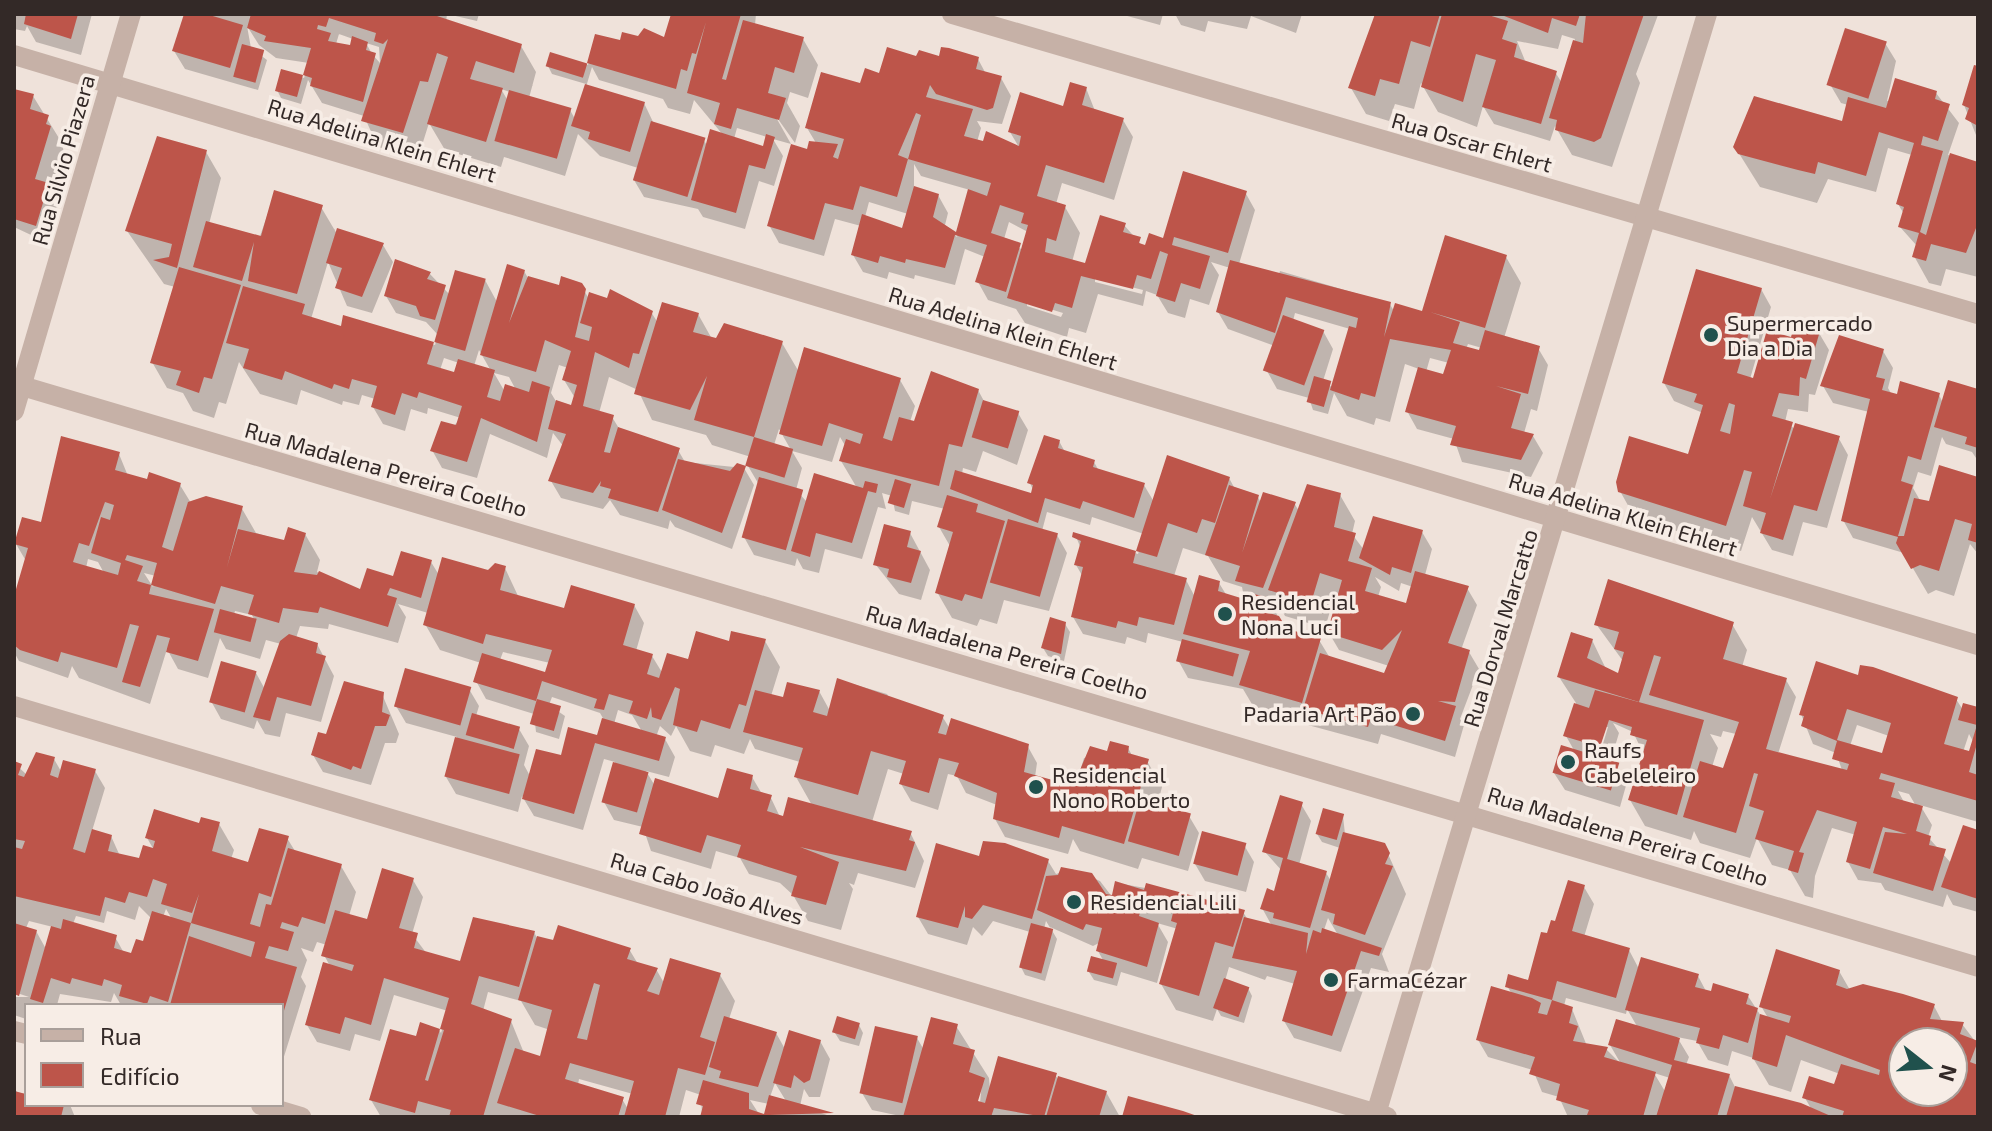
<!DOCTYPE html>
<meta charset="utf-8">
<style>
body{margin:0}
#map{position:relative;width:1992px;height:1131px;overflow:hidden;background:#efe2da;font-family:"Exo 2",sans-serif}
div>[style]{position:absolute}
.shadow>*{inset:0;background:#0003}
.building>*{inset:0;background:#bd554a;transform-origin:0 0}
.minor>*{height:20px;margin:-10px;padding:0 10px;transform-origin:10px;border-radius:10px;background:#c6b1a7}
.dots>*{width:22px;height:22px;translate:-50% -50%;box-sizing:border-box;border:4px solid #f7ede6;border-radius:50%}
span{translate:-50% -50%;white-space:nowrap;text-align:center;line-height:1.15;-webkit-text-stroke:7px #f7ede6;paint-order:stroke}
.street-label{font-size:22px;color:#332927}
.poi-label{font-size:22px;color:#332927}
.left{translate:0 -50%;text-align:left}
.right{translate:-100% -50%;text-align:right}
.frame{position:absolute;inset:0;border:16px solid #332927;pointer-events:none}
.legend{position:absolute;left:24px;top:1003px;width:260px;height:104px;box-sizing:border-box;background:#f7ede6;border:2px solid #a99f9a;margin:0;padding:10px 14px;list-style:none;font-size:24px;color:#332927}
.legend li{display:flex;align-items:center;gap:16px;height:40px}
.legend b{width:40px;border:2px solid #a99f9a}
.north{position:absolute;left:1888px;top:1027px;width:80px;height:80px;box-sizing:border-box;background:#f7ede6;border:2px solid #a99f9a;border-radius:50%;rotate:107deg;font-size:22px;font-weight:700;line-height:32px;text-align:center;color:#332927}
.north::after{content:'';display:block;margin:auto;width:28px;height:36px;background:#20514d;clip-path:polygon(50% 0,100% 100%,50% 72%,0 100%)}
</style>
<div id="map">
<div class="shadow">
<div style="clip-path:polygon(14px 14px,92px 14px,81px 55px,36px 42px,27px 26px,25px 31px,14px 29px)"></div>
<div style="clip-path:polygon(evenodd,186px 14px,479px 14px,477px 21px,447px 14px,446px 23px,521px 46px,536px 72px,529px 98px,570px 110px,575px 119px,586px 84px,552px 74px,548px 66px,551px 54px,588px 65px,597px 36px,621px 43px,665px 42px,673px 14px,756px 14px,755px 25px,803px 39px,818px 65px,808px 98px,790px 92px,787px 103px,800px 126px,795px 143px,773px 112px,791px 144px,773px 139px,783px 156px,774px 186px,759px 181px,745px 229px,703px 217px,698px 209px,644px 197px,634px 180px,638px 168px,600px 156px,578px 134px,565px 176px,504px 157px,501px 167px,445px 150px,429px 123px,418px 158px,378px 147px,364px 116px,322px 103px,308px 80px,301px 104px,281px 98px,277px 90px,282px 71px,304px 78px,309px 63px,276px 58px,259px 45px,247px 26px,251px 48px,267px 60px,258px 90px,185px 69px,174px 51px,186px 14px,339px 34px,353px 39px,351px 47px,336px 44px,339px 34px,186px 14px,366px 43px,379px 47px,380px 63px,372px 54px,366px 43px,186px 14px,592px 67px,599px 80px,663px 99px,668px 108px,690px 114px,694px 100px,723px 135px,708px 147px,703px 139px,654px 124px,644px 103px,586px 87px,592px 67px,186px 14px,501px 89px,510px 92px,508px 101px,501px 89px,186px 14px,737px 128px,767px 137px,764px 148px,734px 139px,737px 128px)"></div>
<div style="clip-path:polygon(1120px 14px,1163px 14px,1160px 25px)"></div>
<div style="clip-path:polygon(1175px 14px,1302px 14px,1296px 33px,1251px 16px,1247px 29px,1208px 21px,1205px 32px,1181px 25px)"></div>
<div style="clip-path:polygon(evenodd,1376px 14px,1657px 14px,1658px 15px,1636px 74px,1640px 83px,1612px 167px,1572px 155px,1555px 126px,1550px 141px,1494px 124px,1483px 106px,1477px 127px,1438px 112px,1421px 83px,1414px 109px,1395px 104px,1389px 121px,1366px 114px,1351px 88px,1376px 14px,1562px 35px,1575px 39px,1562px 83px,1555px 72px,1526px 63px,1517px 41px,1558px 49px,1562px 35px)"></div>
<div style="clip-path:polygon(1885px 43px,1896px 61px,1887px 101px,1936px 93px,1959px 123px,1948px 155px,1978px 164px,1978px 277px,1946px 269px,1941px 286px,1929px 283px,1914px 256px,1917px 246px,1900px 227px,1904px 214px,1898px 204px,1912px 155px,1888px 148px,1876px 192px,1828px 179px,1817px 203px,1760px 187px,1735px 147px,1846px 124px,1848px 105px,1841px 103px,1831px 86px)"></div>
<div style="clip-path:polygon(evenodd,918px 59px,978px 59px,986px 74px,1001px 78px,1011px 96px,1002px 124px,977px 121px,981px 128px,977px 142px,1020px 149px,1010px 132px,1064px 108px,1086px 88px,1095px 111px,1123px 120px,1133px 137px,1114px 200px,1062px 183px,1056px 204px,1065px 207px,1080px 233px,1072px 262px,1086px 266px,1124px 225px,1146px 250px,1245px 192px,1255px 210px,1239px 264px,1278px 277px,1280px 271px,1389px 303px,1394px 311px,1428px 314px,1425px 310px,1506px 257px,1521px 283px,1504px 338px,1538px 348px,1548px 365px,1537px 411px,1531px 409px,1524px 433px,1533px 436px,1543px 453px,1531px 477px,1462px 462px,1454px 439px,1417px 429px,1407px 411px,1419px 369px,1405px 364px,1390px 422px,1376px 418px,1374px 425px,1347px 416px,1334px 393px,1328px 414px,1313px 410px,1309px 398px,1277px 389px,1267px 371px,1275px 346px,1228px 329px,1218px 312px,1230px 268px,1211px 262px,1219px 275px,1209px 305px,1190px 299px,1185px 318px,1168px 313px,1157px 295px,1146px 291px,1143px 306px,1098px 294px,1086px 333px,1069px 328px,1067px 337px,1025px 323px,1016px 309px,988px 300px,978px 282px,985px 257px,965px 249px,955px 285px,915px 275px,914px 279px,889px 272px,887px 279px,863px 272px,853px 255px,861px 226px,835px 219px,824px 256px,779px 243px,769px 225px,816px 143px,807px 128px,862px 86px,918px 59px,914px 164px,921px 176px,970px 190px,957px 237px,945px 225px,948px 213px,938px 195px,914px 188px,914px 164px,918px 59px,869px 202px,908px 214px,903px 230px,865px 217px,869px 202px,918px 59px,1009px 222px,1028px 232px,1023px 250px,1004px 239px,1009px 222px,918px 59px,1095px 278px,1143px 290px,1142px 294px,1095px 282px,1095px 278px,918px 59px,1027px 302px,1063px 313px,1061px 317px,1027px 306px,1027px 302px,918px 59px,1295px 313px,1350px 329px,1333px 388px,1323px 381px,1333px 349px,1323px 331px,1293px 321px,1295px 313px,918px 59px,1468px 344px,1482px 348px,1480px 353px,1466px 349px,1468px 344px,918px 59px,1430px 358px,1449px 363px,1444px 377px,1426px 372px,1430px 358px)"></div>
<div style="clip-path:polygon(1978px 68px,1978px 140px,1964px 105px)"></div>
<div style="clip-path:polygon(14px 91px,33px 96px,62px 143px,64px 154px,53px 193px,58px 202px,46px 242px,14px 227px)"></div>
<div style="clip-path:polygon(evenodd,206px 152px,221px 178px,209px 224px,258px 242px,275px 193px,321px 207px,337px 234px,383px 245px,393px 262px,372px 313px,347px 306px,328px 262px,311px 319px,342px 328px,345px 318px,435px 345px,438px 335px,426px 322px,396px 313px,386px 296px,429px 273px,450px 295px,485px 280px,497px 302px,524px 271px,528px 278px,560px 287px,581px 285px,589px 299px,651px 312px,658px 323px,698px 314px,712px 339px,782px 343px,799px 372px,900px 380px,915px 406px,910px 422px,915px 424px,978px 390px,985px 403px,1018px 413px,1028px 430px,1017px 465px,983px 451px,976px 472px,963px 468px,962px 474px,1036px 497px,1030px 483px,1059px 441px,1065px 452px,1094px 462px,1099px 471px,1144px 485px,1154px 502px,1229px 478px,1235px 489px,1258px 497px,1261px 503px,1294px 503px,1299px 511px,1340px 495px,1355px 521px,1352px 534px,1364px 550px,1422px 532px,1432px 549px,1425px 575px,1467px 588px,1477px 605px,1461px 650px,1469px 652px,1479px 669px,1460px 719px,1464px 725px,1455px 757px,1381px 734px,1378px 744px,1256px 711px,1243px 689px,1188px 678px,1178px 660px,1183px 642px,1148px 633px,1146px 643px,1127px 637px,1125px 644px,1083px 634px,1073px 617px,1083px 577px,1076px 565px,1081px 549px,1075px 534px,1138px 554px,1144px 534px,1092px 517px,1090px 525px,1047px 512px,1042px 531px,1057px 535px,1067px 553px,1049px 611px,1004px 600px,997px 624px,980px 619px,977px 626px,952px 618px,937px 592px,950px 546px,939px 527px,945px 509px,912px 501px,909px 515px,895px 511px,892px 496px,882px 493px,886px 509px,878px 507px,862px 559px,825px 549px,819px 573px,803px 569px,797px 558px,795px 566px,754px 555px,744px 537px,758px 483px,748px 466px,751px 457px,712px 445px,706px 435px,652px 420px,638px 390px,609px 377px,599px 413px,612px 417px,620px 430px,678px 450px,685px 462px,744px 468px,754px 485px,732px 549px,675px 527px,670px 520px,668px 529px,620px 515px,610px 500px,603px 509px,561px 498px,551px 481px,564px 447px,553px 433px,547px 458px,490px 434px,477px 478px,442px 468px,432px 450px,461px 418px,428px 408px,427px 414px,411px 409px,405px 431px,383px 424px,373px 407px,375px 399px,362px 395px,359px 405px,343px 401px,342px 405px,301px 390px,297px 405px,260px 394px,239px 362px,226px 404px,219px 402px,214px 418px,193px 411px,183px 393px,167px 388px,152px 362px,175px 287px,164px 284px,127px 231px,206px 152px,479px 350px,491px 371px,474px 366px,479px 350px,206px 152px,444px 358px,459px 363px,456px 374px,440px 370px,444px 358px,206px 152px,559px 365px,568px 368px,564px 380px,575px 398px,572px 408px,557px 403px,551px 393px,559px 365px,206px 152px,494px 373px,509px 377px,516px 390px,505px 392px,494px 373px,206px 152px,779px 429px,791px 450px,774px 445px,779px 429px,206px 152px,840px 437px,846px 447px,841px 461px,857px 488px,807px 502px,796px 490px,802px 468px,792px 451px,832px 462px,840px 437px,206px 152px,1183px 548px,1208px 556px,1223px 581px,1242px 587px,1245px 602px,1227px 596px,1219px 583px,1195px 597px,1186px 580px,1174px 576px,1183px 548px,206px 152px,1375px 577px,1399px 591px,1401px 583px,1413px 587px,1407px 606px,1378px 597px,1381px 587px,1375px 577px,206px 152px,1334px 598px,1339px 600px,1329px 633px,1339px 650px,1389px 666px,1385px 675px,1330px 658px,1319px 640px,1286px 631px,1276px 617px,1280px 606px,1285px 616px,1325px 628px,1334px 598px)"></div>
<div style="clip-path:polygon(1761px 289px,1771px 307px,1750px 379px,1754px 380px,1792px 339px,1819px 333px,1829px 350px,1815px 395px,1809px 394px,1808px 412px,1788px 409px,1785px 422px,1795px 429px,1838px 437px,1848px 455px,1827px 528px,1803px 522px,1793px 556px,1772px 550px,1752px 517px,1741px 551px,1635px 518px,1620px 491px,1690px 457px,1703px 413px,1674px 401px,1664px 383px)"></div>
<div style="clip-path:polygon(1883px 351px,1893px 368px,1888px 388px,1892px 395px,1939px 395px,1943px 403px,1978px 391px,1978px 461px,1972px 452px,1946px 444px,1942px 437px,1931px 476px,1918px 472px,1913px 488px,1921px 502px,1930px 504px,1978px 479px,1978px 554px,1970px 544px,1954px 596px,1936px 590px,1928px 594px,1904px 553px,1853px 538px,1843px 520px,1869px 412px,1833px 403px,1823px 386px)"></div>
<div style="clip-path:polygon(evenodd,119px 454px,128px 476px,180px 485px,191px 503px,241px 507px,256px 533px,286px 542px,305px 534px,320px 560px,317px 572px,361px 591px,431px 562px,439px 575px,505px 568px,519px 598px,566px 610px,634px 605px,644px 623px,636px 651px,652px 656px,663px 674px,730px 643px,765px 641px,780px 667px,771px 696px,784px 699px,819px 691px,830px 711px,839px 680px,887px 694px,891px 701px,942px 716px,950px 729px,1027px 745px,1037px 763px,1035px 777px,1076px 784px,1084px 758px,1128px 748px,1133px 757px,1147px 761px,1162px 787px,1157px 806px,1189px 816px,1199px 833px,1188px 871px,1142px 858px,1138px 869px,1080px 851px,1073px 839px,1068px 854px,1005px 837px,995px 819px,997px 805px,966px 793px,957px 776px,948px 774px,938px 810px,911px 801px,901px 784px,904px 774px,888px 769px,872px 822px,910px 832px,924px 861px,915px 888px,858px 873px,854px 885px,849px 883px,853px 889px,841px 930px,808px 921px,793px 895px,780px 883px,749px 874px,740px 858px,716px 851px,711px 869px,651px 851px,643px 827px,614px 820px,604px 802px,615px 762px,604px 759px,583px 830px,534px 816px,522px 796px,518px 812px,456px 794px,446px 777px,457px 737px,406px 723px,396px 706px,469px 689px,479px 706px,476px 716px,519px 729px,529px 746px,524px 765px,530px 776px,598px 737px,604px 720px,600px 713px,552px 697px,549px 705px,565px 716px,559px 739px,536px 732px,534px 714px,486px 699px,476px 681px,481px 663px,440px 650px,425px 624px,428px 613px,398px 604px,406px 617px,398px 643px,329px 624px,328px 629px,300px 626px,296px 638px,317px 644px,334px 676px,321px 722px,286px 713px,280px 737px,265px 734px,257px 720px,254px 729px,221px 719px,211px 701px,256px 673px,267px 693px,281px 644px,266px 640px,260px 659px,226px 649px,220px 638px,208px 678px,178px 669px,167px 649px,150px 704px,79px 678px,72px 666px,68px 678px,19px 661px,14px 652px,14px 603px,26px 561px,16px 544px,119px 454px,88px 559px,98px 562px,104px 573px,86px 568px,88px 559px,119px 454px,144px 573px,156px 576px,153px 587px,144px 573px,119px 454px,235px 611px,252px 615px,255px 621px,234px 615px,235px 611px,119px 454px,503px 652px,550px 663px,547px 674px,500px 660px,503px 652px,119px 454px,618px 710px,632px 715px,643px 733px,614px 724px,618px 710px,119px 454px,660px 726px,671px 736px,676px 726px,690px 751px,711px 757px,715px 745px,744px 754px,750px 739px,755px 749px,800px 762px,796px 777px,813px 807px,780px 817px,770px 796px,762px 794px,752px 777px,719px 801px,655px 786px,646px 771px,669px 777px,675px 757px,665px 739px,656px 737px,660px 726px)"></div>
<div style="clip-path:polygon(910px 533px,930px 570px,921px 600px,899px 594px,876px 565px)"></div>
<div style="clip-path:polygon(1065px 624px,1070px 632px,1064px 661px,1048px 656px,1043px 648px)"></div>
<div style="clip-path:polygon(evenodd,1596px 624px,1732px 624px,1747px 650px,1742px 667px,1786px 680px,1796px 697px,1778px 754px,1842px 770px,1836px 753px,1813px 744px,1801px 714px,1872px 668px,1956px 699px,1963px 710px,1978px 709px,1978px 822px,1920px 805px,1932px 825px,1928px 837px,1951px 863px,1978px 832px,1978px 912px,1953px 905px,1947px 894px,1943px 907px,1885px 890px,1881px 883px,1858px 880px,1848px 862px,1856px 835px,1832px 828px,1815px 876px,1813px 898px,1805px 896px,1790px 870px,1772px 865px,1757px 838px,1750px 858px,1700px 843px,1694px 831px,1691px 840px,1645px 826px,1630px 800px,1644px 755px,1633px 732px,1613px 723px,1619px 733px,1610px 763px,1627px 782px,1620px 807px,1565px 790px,1554px 773px,1575px 752px,1566px 736px,1576px 703px,1559px 677px,1592px 640px,1606px 669px,1619px 675px,1623px 661px,1596px 624px,1857px 725px,1889px 736px,1883px 755px,1850px 746px,1857px 725px,1596px 624px,1604px 727px,1608px 727px,1599px 757px,1595px 756px,1604px 727px,1596px 624px,1723px 731px,1736px 734px,1725px 771px,1712px 767px,1718px 748px,1710px 734px,1721px 737px,1723px 731px,1596px 624px,1969px 734px,1974px 743px,1970px 754px,1963px 752px,1969px 734px,1596px 624px,1898px 791px,1909px 794px,1916px 806px,1904px 802px,1898px 791px)"></div>
<div style="clip-path:polygon(382px 694px,399px 734px,396px 743px,385px 743px,371px 785px,323px 772px,313px 755px,328px 736px)"></div>
<div style="clip-path:polygon(evenodd,54px 759px,62px 773px,95px 771px,105px 788px,92px 831px,111px 836px,120px 856px,138px 859px,154px 850px,147px 838px,219px 824px,234px 850px,231px 859px,250px 864px,287px 838px,295px 851px,341px 866px,356px 892px,349px 916px,369px 922px,413px 880px,423px 897px,412px 934px,427px 954px,462px 963px,534px 932px,537px 938px,629px 949px,638px 964px,656px 969px,664px 983px,720px 975px,735px 1001px,729px 1019px,776px 1033px,785px 1049px,820px 1041px,830px 1059px,820px 1097px,809px 1097px,804px 1089px,800px 1106px,833px 1117px,702px 1117px,701px 1095px,686px 1090px,679px 1117px,381px 1117px,371px 1100px,418px 1038px,439px 1030px,441px 1033px,448px 1011px,394px 995px,380px 1041px,355px 1034px,350px 1051px,317px 1042px,307px 1025px,330px 966px,324px 955px,327px 945px,317px 942px,313px 952px,301px 948px,307px 960px,301px 977px,306px 986px,282px 1063px,282px 1005px,121px 1005px,114px 993px,111px 1002px,60px 994px,57px 1005px,26px 1005px,26px 1019px,14px 1015px,14px 997px,29px 997px,14px 992px,14px 763px,26px 774px,54px 759px,139px 906px,152px 919px,144px 943px,133px 955px,124px 953px,115px 937px,73px 924px,76px 916px,104px 923px,107px 911px,135px 920px,139px 906px,54px 759px,166px 909px,172px 919px,163px 917px,166px 909px,54px 759px,29px 921px,53px 927px,46px 949px,36px 931px,26px 928px,29px 921px,54px 759px,488px 992px,521px 1001px,535px 1025px,550px 1030px,542px 1058px,524px 1053px,511px 1021px,483px 1011px,488px 992px,54px 759px,579px 1079px,633px 1094px,628px 1109px,622px 1099px,578px 1085px,579px 1079px,54px 759px,775px 1083px,786px 1101px,770px 1097px,775px 1083px,54px 759px,750px 1100px,769px 1104px,765px 1116px,759px 1114px,750px 1100px)"></div>
<div style="clip-path:polygon(evenodd,1301px 804px,1311px 821px,1299px 865px,1326px 873px,1331px 881px,1340px 848px,1322px 842px,1317px 834px,1343px 816px,1345px 834px,1384px 845px,1406px 894px,1382px 954px,1389px 972px,1371px 968px,1341px 1052px,1294px 1038px,1284px 1021px,1295px 984px,1267px 976px,1265px 980px,1229px 967px,1225px 981px,1248px 988px,1252px 996px,1244px 1023px,1221px 1016px,1217px 1009px,1213px 1021px,1176px 1010px,1161px 984px,1178px 929px,1157px 923px,1168px 942px,1157px 983px,1121px 972px,1117px 986px,1094px 980px,1089px 972px,1104px 962px,1098px 951px,1101px 942px,1093px 946px,1050px 927px,1057px 939px,1045px 981px,1025px 975px,1021px 967px,1030px 932px,993px 921px,982px 936px,973px 927px,967px 945px,928px 934px,918px 917px,981px 859px,985px 844px,1035px 854px,1048px 861px,1056px 874px,1072px 869px,1100px 881px,1113px 898px,1117px 883px,1179px 894px,1243px 912px,1248px 920px,1272px 926px,1262px 908px,1275px 893px,1282px 871px,1265px 852px,1301px 804px,1328px 918px,1338px 935px,1324px 930px,1328px 918px,1301px 804px,1046px 921px,1052px 931px,1044px 929px,1046px 921px)"></div>
<div style="clip-path:polygon(1244px 845px,1254px 862px,1246px 892px,1205px 881px,1195px 864px)"></div>
<div style="clip-path:polygon(evenodd,1584px 887px,1594px 904px,1584px 937px,1629px 950px,1639px 969px,1698px 976px,1707px 993px,1748px 996px,1761px 1016px,1768px 1018px,1761px 1006px,1839px 971px,1850px 990px,1934px 1006px,1943px 1023px,1962px 1024px,1978px 1045px,1978px 1117px,1568px 1117px,1559px 1097px,1542px 1092px,1533px 1070px,1488px 1057px,1478px 1040px,1512px 994px,1507px 986px,1529px 982px,1548px 936px,1584px 887px,1566px 998px,1626px 1014px,1627px 1009px,1638px 1028px,1610px 1045px,1621px 1064px,1606px 1049px,1587px 1046px,1572px 1009px,1564px 1006px,1566px 998px,1584px 887px,1677px 1037px,1697px 1041px,1708px 1060px,1728px 1066px,1732px 1051px,1753px 1058px,1769px 1085px,1791px 1092px,1801px 1060px,1840px 1074px,1836px 1086px,1805px 1098px,1813px 1112px,1736px 1089px,1729px 1075px,1686px 1065px,1689px 1057px,1677px 1037px,1584px 887px,1904px 1043px,1952px 1043px,1952px 1091px,1904px 1091px,1904px 1043px,1584px 887px,1654px 1073px,1670px 1078px,1666px 1093px,1654px 1073px)"></div>
<div style="clip-path:polygon(859px 1025px,863px 1033px,859px 1046px,840px 1041px,835px 1033px)"></div>
<div style="clip-path:polygon(evenodd,956px 1026px,989px 1078px,990px 1090px,1055px 1075px,1059px 1080px,1106px 1092px,1120px 1117px,905px 1117px,872px 1110px,862px 1093px,917px 1038px,924px 1050px,956px 1026px,982px 1082px,980px 1103px,976px 1103px,982px 1082px)"></div>
<div style="clip-path:polygon(14px 1090px,26px 1096px,26px 1105px,70px 1105px,75px 1117px,14px 1117px)"></div>
</div>
<div class="building">
<div style="clip-path:polygon(26px 14px,78px 14px,71px 39px,24px 24px)"></div>
<div style="clip-path:polygon(184px 14px,206px 14px,243px 25px,230px 68px,172px 51px)"></div>
<div style="clip-path:polygon(251px 14px,431px 14px,522px 44px,514px 73px,476px 61px,470px 79px,503px 88px,486px 142px,427px 124px,448px 57px,437px 53px,428px 82px,420px 81px,403px 133px,361px 121px,388px 39px,383px 44px,374px 41px,376px 33px,329px 18px,326px 27px,318px 25px,317px 29px,331px 33px,328px 41px,350px 45px,352px 36px,368px 42px,366px 50px,376px 53px,363px 102px,310px 86px,312px 78px,303px 75px,297px 97px,275px 91px,281px 69px,303px 75px,311px 48px,264px 41px,266px 36px,247px 28px)"></div>
<div style="clip-path:polygon(671px 14px,741px 14px,722px 79px,726px 80px,743px 20px,804px 37px,794px 73px,775px 67px,768px 93px,786px 98px,779px 120px,737px 108px,731px 129px,714px 124px,720px 103px,687px 93px,706px 22px,696px 54px,692px 53px,687px 71px,681px 69px,676px 89px,587px 63px,595px 34px,620px 40px,622px 32px,638px 36px,644px 28px,664px 37px)"></div>
<div style="clip-path:polygon(1375px 14px,1440px 14px,1430px 47px,1411px 41px,1399px 84px,1380px 79px,1375px 96px,1348px 88px)"></div>
<div style="clip-path:polygon(1442px 14px,1485px 14px,1508px 21px,1502px 39px,1517px 44px,1514px 57px,1557px 71px,1541px 124px,1482px 107px,1496px 60px,1476px 54px,1463px 102px,1421px 87px)"></div>
<div style="clip-path:polygon(1499px 14px,1580px 14px,1576px 26px,1552px 18px,1548px 33px)"></div>
<div style="clip-path:polygon(1586px 14px,1644px 14px,1601px 138px,1594px 142px,1555px 130px,1557px 120px,1549px 118px,1573px 40px,1583px 43px)"></div>
<div style="left:1845px;top:28px;width:44px;height:60px;rotate:18deg"></div>
<div style="left:242px;top:44px;width:23px;height:34px;rotate:15deg"></div>
<div style="clip-path:polygon(887px 47px,916px 56px,919px 50px,939px 56px,941px 47px,949px 48px,979px 57px,976px 69px,1002px 76px,993px 108px,987px 110px,936px 94px,930px 85px,926px 97px,973px 109px,964px 136px,983px 141px,986px 131px,1019px 146px,1021px 136px,1008px 132px,1020px 92px,1063px 106px,1070px 82px,1087px 87px,1082px 105px,1124px 118px,1104px 183px,1046px 165px,1037px 196px,1066px 205px,1056px 241px,1047px 238px,1045px 252px,1085px 263px,1100px 215px,1126px 223px,1123px 232px,1141px 237px,1139px 243px,1145px 245px,1149px 233px,1163px 238px,1183px 171px,1247px 191px,1228px 253px,1174px 237px,1172px 245px,1210px 256px,1200px 289px,1181px 283px,1175px 302px,1156px 296px,1168px 254px,1160px 251px,1151px 279px,1137px 275px,1133px 289px,1081px 276px,1072px 308px,1055px 303px,1052px 312px,1007px 298px,1028px 225px,1021px 223px,1024px 213px,1000px 205px,991px 233px,1021px 243px,1006px 292px,975px 282px,987px 245px,955px 235px,945px 268px,906px 259px,905px 263px,880px 256px,878px 263px,851px 255px,862px 214px,902px 228px,914px 186px,939px 194px,933px 217px,956px 232px,968px 189px,987px 196px,991px 183px,908px 159px,921px 115px,916px 113px,898px 155px,908px 159px,897px 197px,860px 186px,853px 210px,825px 203px,814px 240px,767px 226px,791px 144px,807px 149px,809px 141px,838px 144px,833px 157px,838px 159px,844px 139px,805px 128px,821px 72px,860px 83px,865px 68px,879px 73px)"></div>
<div style="left:550px;top:52px;width:39px;height:15px;rotate:17deg"></div>
<div style="clip-path:polygon(1974px 65px,1978px 66px,1978px 126px,1965px 119px,1969px 108px,1962px 105px)"></div>
<div style="clip-path:polygon(1895px 78px,1937px 91px,1935px 99px,1950px 104px,1938px 141px,1923px 136px,1921px 145px,1943px 151px,1920px 232px,1926px 235px,1950px 153px,1978px 162px,1978px 223px,1966px 253px,1931px 244px,1926px 261px,1912px 257px,1919px 233px,1898px 227px,1904px 207px,1896px 204px,1914px 143px,1879px 132px,1866px 176px,1818px 162px,1815px 174px,1798px 170px,1738px 154px,1733px 147px,1754px 96px,1842px 121px,1848px 97px,1886px 108px)"></div>
<div style="clip-path:polygon(585px 84px,645px 102px,630px 152px,588px 139px,590px 132px,571px 126px)"></div>
<div style="clip-path:polygon(14px 89px,34px 94px,30px 109px,49px 115px,46px 124px,51px 126px,35px 179px,49px 183px,36px 226px,14px 219px)"></div>
<div style="left:509px;top:90px;width:65px;height:53px;rotate:16deg"></div>
<div style="left:651px;top:121px;width:57px;height:62px;rotate:17deg"></div>
<div style="clip-path:polygon(710px 129px,763px 146px,766px 134px,775px 137px,765px 169px,749px 165px,736px 213px,691px 200px)"></div>
<div style="clip-path:polygon(157px 136px,207px 150px,177px 268px,153px 260px,169px 257px,172px 244px,125px 231px)"></div>
<div style="clip-path:polygon(274px 190px,323px 205px,297px 294px,248px 281px,254px 242px,242px 281px,193px 267px,206px 221px,261px 236px)"></div>
<div style="clip-path:polygon(337px 228px,384px 243px,362px 297px,335px 288px,342px 268px,326px 263px)"></div>
<div style="clip-path:polygon(1445px 235px,1507px 255px,1485px 328px,1430px 312px,1460px 322px,1453px 343px,1479px 350px,1485px 330px,1540px 346px,1528px 394px,1496px 386px,1521px 394px,1511px 428px,1534px 434px,1521px 460px,1450px 445px,1456px 426px,1405px 412px,1418px 367px,1443px 374px,1451px 350px,1390px 339px,1375px 397px,1361px 393px,1359px 400px,1330px 390px,1349px 326px,1356px 328px,1358px 318px,1286px 297px,1275px 333px,1216px 312px,1230px 260px,1391px 302px,1384px 337px,1395px 303px,1422px 311px)"></div>
<div style="clip-path:polygon(395px 259px,431px 272px,427px 279px,446px 285px,435px 320px,420px 316px,416px 306px,384px 296px)"></div>
<div style="clip-path:polygon(507px 264px,525px 270px,509px 323px,528px 276px,559px 285px,561px 276px,582px 283px,586px 289px,575px 337px,589px 341px,592px 327px,580px 323px,589px 292px,607px 298px,610px 289px,653px 311px,639px 354px,633px 353px,629px 368px,595px 352px,583px 406px,614px 415px,604px 452px,610px 453px,618px 427px,680px 448px,658px 512px,608px 498px,611px 489px,600px 486px,601px 481px,593px 493px,548px 481px,566px 434px,548px 429px,556px 400px,571px 405px,577px 385px,562px 380px,571px 351px,545px 340px,536px 372px,480px 355px)"></div>
<div style="clip-path:polygon(179px 267px,241px 285px,212px 379px,204px 377px,199px 393px,176px 385px,181px 371px,150px 363px)"></div>
<div style="clip-path:polygon(evenodd,1696px 269px,1762px 288px,1737px 373px,1753px 378px,1767px 330px,1791px 337px,1795px 323px,1820px 331px,1806px 379px,1800px 377px,1799px 396px,1779px 393px,1772px 416px,1793px 422px,1770px 499px,1795px 423px,1840px 436px,1817px 511px,1794px 505px,1783px 540px,1760px 533px,1766px 513px,1743px 506px,1752px 472px,1744px 470px,1726px 526px,1618px 492px,1616px 482px,1629px 436px,1688px 454px,1703px 405px,1694px 402px,1697px 394px,1662px 383px,1696px 269px,1729px 403px,1735px 405px,1730px 434px,1720px 431px,1729px 403px)"></div>
<div style="left:455px;top:270px;width:32px;height:75px;rotate:16deg"></div>
<div style="clip-path:polygon(243px 286px,305px 304px,302px 314px,341px 326px,343px 315px,434px 342px,427px 364px,454px 372px,458px 359px,495px 370px,487px 397px,500px 401px,505px 384px,529px 392px,532px 381px,550px 387px,537px 442px,481px 418px,467px 462px,430px 451px,441px 421px,456px 425px,462px 406px,419px 392px,417px 398px,402px 393px,395px 415px,371px 407px,377px 386px,352px 379px,349px 389px,334px 384px,332px 389px,285px 371px,282px 380px,243px 368px,249px 349px,226px 343px)"></div>
<div style="clip-path:polygon(662px 302px,699px 313px,693px 332px,716px 338px,724px 323px,783px 341px,754px 437px,694px 420px,707px 376px,690px 410px,634px 394px)"></div>
<div style="left:1283px;top:315px;width:44px;height:59px;rotate:20deg"></div>
<div style="clip-path:polygon(1839px 335px,1884px 349px,1876px 377px,1885px 379px,1882px 390px,1897px 394px,1900px 381px,1940px 393px,1921px 460px,1908px 456px,1901px 481px,1913px 485px,1898px 536px,1904px 536px,1914px 498px,1929px 501px,1939px 465px,1978px 477px,1978px 543px,1968px 540px,1972px 524px,1955px 519px,1939px 571px,1920px 565px,1911px 569px,1896px 543px,1898px 537px,1841px 521px,1870px 399px,1820px 386px)"></div>
<div style="clip-path:polygon(804px 347px,901px 378px,883px 438px,892px 441px,899px 417px,914px 421px,931px 371px,979px 389px,962px 447px,949px 444px,939px 486px,839px 461px,846px 439px,860px 444px,863px 434px,829px 423px,822px 446px,779px 434px)"></div>
<div style="left:1314px;top:376px;width:18px;height:27px;rotate:16deg"></div>
<div style="clip-path:polygon(1948px 380px,1978px 389px,1978px 448px,1965px 444px,1967px 437px,1934px 427px)"></div>
<div style="left:983px;top:400px;width:38px;height:39px;rotate:17deg"></div>
<div style="clip-path:polygon(1044px 435px,1060px 440px,1058px 448px,1095px 460px,1093px 467px,1145px 483px,1134px 518px,1083px 501px,1080px 509px,1045px 498px,1038px 523px,950px 489px,955px 470px,1031px 493px,1033px 485px,1027px 483px)"></div>
<div style="clip-path:polygon(evenodd,61px 436px,120px 452px,115px 470px,147px 479px,149px 472px,181px 483px,162px 547px,173px 551px,188px 502px,206px 496px,243px 506px,227px 567px,238px 529px,284px 540px,288px 527px,306px 533px,294px 572px,317px 575px,319px 571px,360px 589px,367px 568px,393px 576px,401px 551px,432px 560px,421px 598px,390px 588px,387px 595px,397px 598px,388px 627px,320px 607px,318px 613px,283px 608px,279px 623px,248px 614px,254px 595px,221px 586px,215px 604px,151px 585px,157px 563px,127px 555px,125px 560px,143px 566px,137px 581px,151px 585px,149px 594px,214px 609px,198px 661px,166px 652px,170px 638px,157px 635px,140px 687px,122px 682px,139px 626px,130px 624px,117px 668px,61px 652px,58px 662px,20px 650px,14px 645px,14px 596px,28px 548px,14px 544px,22px 517px,41px 522px,61px 436px,105px 502px,114px 505px,110px 520px,101px 517px,91px 553px,121px 563px,118px 575px,73px 562px,79px 543px,89px 546px,105px 502px)"></div>
<div style="left:754px;top:437px;width:41px;height:30px;rotate:17deg"></div>
<div style="clip-path:polygon(1167px 455px,1230px 477px,1215px 523px,1202px 519px,1197px 533px,1168px 523px,1157px 557px,1136px 551px)"></div>
<div style="clip-path:polygon(678px 459px,730px 471px,737px 463px,746px 466px,722px 533px,662px 510px)"></div>
<div style="clip-path:polygon(814px 473px,863px 488px,865px 481px,878px 484px,876px 493px,868px 491px,852px 543px,816px 533px,810px 557px,791px 551px)"></div>
<div style="left:759px;top:477px;width:46px;height:63px;rotate:16deg"></div>
<div style="left:895px;top:479px;width:17px;height:25px;rotate:17deg"></div>
<div style="clip-path:polygon(1307px 484px,1341px 493px,1334px 527px,1356px 533px,1348px 561px,1372px 568px,1365px 591px,1406px 603px,1415px 571px,1469px 586px,1448px 643px,1470px 650px,1455px 702px,1438px 701px,1456px 706px,1445px 741px,1371px 718px,1368px 727px,1303px 709px,1320px 653px,1384px 673px,1402px 630px,1382px 650px,1327px 633px,1342px 580px,1320px 573px,1311px 603px,1268px 590px)"></div>
<div style="clip-path:polygon(1229px 485px,1259px 495px,1242px 553px,1263px 492px,1296px 502px,1263px 588px,1235px 581px,1240px 566px,1205px 555px)"></div>
<div style="clip-path:polygon(947px 495px,978px 504px,976px 512px,1005px 521px,982px 599px,965px 594px,962px 601px,935px 593px,953px 532px,937px 527px)"></div>
<div style="clip-path:polygon(1373px 516px,1423px 530px,1411px 573px,1392px 567px,1390px 575px,1359px 558px)"></div>
<div style="left:1008px;top:519px;width:52px;height:66px;rotate:16deg"></div>
<div style="clip-path:polygon(884px 524px,911px 531px,907px 547px,921px 551px,911px 583px,887px 577px,889px 569px,873px 565px)"></div>
<div style="clip-path:polygon(1073px 532px,1136px 551px,1133px 563px,1187px 578px,1174px 625px,1139px 617px,1137px 626px,1118px 621px,1116px 628px,1071px 617px,1083px 567px,1074px 565px,1081px 541px,1072px 537px)"></div>
<div style="clip-path:polygon(442px 557px,488px 570px,495px 563px,506px 566px,500px 590px,564px 608px,571px 585px,635px 604px,623px 645px,653px 654px,647px 674px,659px 678px,667px 653px,688px 659px,696px 631px,729px 641px,731px 631px,766px 639px,746px 706px,739px 704px,730px 729px,701px 720px,697px 732px,673px 725px,680px 689px,675px 687px,661px 720px,652px 717px,651px 707px,647px 719px,629px 713px,633px 701px,609px 694px,604px 710px,594px 708px,597px 699px,542px 681px,536px 701px,473px 682px,482px 653px,545px 672px,552px 650px,486px 634px,483px 644px,423px 625px)"></div>
<div style="clip-path:polygon(1199px 575px,1220px 581px,1218px 591px,1244px 599px,1246px 592px,1266px 597px,1262px 611px,1279px 616px,1287px 629px,1321px 638px,1302px 703px,1239px 685px,1250px 651px,1183px 634px)"></div>
<div style="clip-path:polygon(evenodd,1608px 579px,1734px 622px,1723px 659px,1787px 678px,1766px 749px,1847px 770px,1849px 764px,1832px 759px,1837px 741px,1801px 726px,1804px 716px,1799px 715px,1816px 661px,1858px 675px,1860px 665px,1873px 667px,1958px 697px,1944px 744px,1969px 751px,1977px 725px,1958px 720px,1963px 703px,1978px 707px,1978px 740px,1969px 772px,1978px 775px,1978px 801px,1881px 773px,1879px 779px,1895px 783px,1891px 797px,1923px 806px,1916px 831px,1931px 836px,1929px 845px,1946px 849px,1933px 891px,1873px 873px,1885px 832px,1907px 834px,1883px 827px,1870px 869px,1846px 862px,1857px 822px,1817px 810px,1799px 852px,1804px 853px,1798px 873px,1788px 870px,1794px 851px,1755px 839px,1764px 811px,1749px 806px,1758px 774px,1754px 773px,1736px 833px,1683px 817px,1700px 761px,1723px 768px,1739px 722px,1649px 695px,1661px 657px,1654px 655px,1639px 702px,1557px 677px,1571px 632px,1593px 639px,1587px 658px,1618px 673px,1624px 652px,1614px 649px,1619px 632px,1594px 625px,1608px 579px,1847px 709px,1891px 723px,1882px 753px,1837px 740px,1847px 709px)"></div>
<div style="left:220px;top:609px;width:38px;height:24px;rotate:15deg"></div>
<div style="clip-path:polygon(1050px 617px,1066px 622px,1061px 654px,1041px 648px)"></div>
<div style="clip-path:polygon(289px 634px,318px 643px,316px 653px,326px 656px,311px 706px,277px 697px,270px 721px,253px 717px,280px 641px)"></div>
<div style="left:1182px;top:639px;width:59px;height:23px;rotate:15deg"></div>
<div style="left:221px;top:661px;width:37px;height:43px;rotate:16deg"></div>
<div style="left:405px;top:668px;width:69px;height:40px;rotate:16deg"></div>
<div style="clip-path:polygon(837px 678px,944px 715px,938px 733px,946px 735px,951px 718px,1029px 744px,1024px 772px,1056px 781px,1058px 777px,1075px 782px,1090px 746px,1107px 751px,1110px 741px,1129px 746px,1128px 753px,1149px 759px,1124px 844px,1062px 826px,1059px 838px,993px 819px,997px 793px,954px 776px,959px 763px,939px 758px,929px 793px,899px 784px,906px 761px,871px 751px,858px 795px,794px 777px,803px 748px,743px 732px,755px 690px,783px 697px,787px 682px,820px 690px,813px 712px,827px 716px)"></div>
<div style="clip-path:polygon(344px 681px,384px 692px,382px 712px,390px 715px,386px 726px,375px 726px,361px 769px,353px 766px,351px 770px,311px 755px,318px 732px,326px 734px)"></div>
<div style="clip-path:polygon(1595px 690px,1704px 720px,1677px 815px,1628px 800px,1647px 740px,1630px 735px,1632px 727px,1609px 720px,1600px 747px,1563px 736px,1574px 703px,1589px 708px)"></div>
<div style="left:537px;top:699px;width:25px;height:26px;rotate:16deg"></div>
<div style="left:472px;top:713px;width:50px;height:23px;rotate:16deg"></div>
<div style="clip-path:polygon(602px 718px,666px 737px,659px 761px,595px 743px,574px 814px,522px 799px,536px 749px,561px 755px,568px 727px,597px 735px)"></div>
<div style="left:455px;top:737px;width:67px;height:41px;rotate:15deg"></div>
<div style="left:1561px;top:745px;width:61px;height:29px;rotate:17deg"></div>
<div style="clip-path:polygon(36px 752px,55px 757px,50px 775px,58px 778px,63px 760px,96px 769px,73px 849px,85px 853px,92px 829px,112px 835px,108px 851px,139px 858px,143px 845px,153px 848px,155px 841px,145px 838px,154px 809px,199px 823px,201px 817px,220px 822px,212px 851px,248px 862px,259px 828px,289px 836px,271px 897px,259px 893px,250px 924px,260px 927px,266px 904px,271px 905px,288px 848px,342px 864px,325px 924px,302px 917px,298px 927px,282px 922px,280px 928px,294px 932px,288px 951px,269px 946px,265px 958px,297px 967px,283px 1014px,282px 1005px,170px 1005px,189px 936px,251px 957px,255px 942px,191px 923px,199px 894px,192px 913px,161px 904px,167px 884px,153px 879px,147px 897px,129px 892px,125px 903px,105px 897px,100px 916px,14px 896px,14px 847px,22px 849px,25px 841px,14px 839px,14px 761px,22px 764px,18px 775px,24px 777px)"></div>
<div style="left:613px;top:762px;width:37px;height:42px;rotate:16deg"></div>
<div style="clip-path:polygon(727px 768px,753px 775px,750px 789px,772px 795px,767px 811px,783px 816px,788px 797px,912px 831px,909px 840px,915px 842px,906px 871px,800px 847px,839px 862px,826px 905px,791px 896px,797px 876px,737px 857px,741px 845px,707px 835px,701px 853px,639px 834px,655px 778px,718px 798px)"></div>
<div style="clip-path:polygon(1280px 795px,1303px 802px,1287px 859px,1327px 871px,1310px 928px,1273px 918px,1274px 913px,1260px 909px,1267px 888px,1274px 891px,1283px 858px,1262px 852px)"></div>
<div style="left:1140px;top:799px;width:53px;height:44px;rotate:16deg"></div>
<div style="left:1323px;top:808px;width:22px;height:27px;rotate:16deg"></div>
<div style="clip-path:polygon(1963px 825px,1978px 830px,1978px 899px,1941px 887px)"></div>
<div style="left:1202px;top:831px;width:46px;height:34px;rotate:15deg"></div>
<div style="clip-path:polygon(1343px 832px,1385px 843px,1390px 853px,1385px 864px,1393px 866px,1365px 935px,1333px 924px,1335px 914px,1321px 910px)"></div>
<div style="clip-path:polygon(983px 841px,1005px 843px,1049px 859px,1032px 919px,983px 905px,972px 919px,965px 917px,965px 906px,958px 928px,916px 917px,936px 843px,979px 856px)"></div>
<div style="clip-path:polygon(1061px 867px,1092px 873px,1106px 894px,1112px 895px,1115px 881px,1144px 890px,1146px 883px,1245px 910px,1233px 947px,1215px 942px,1199px 996px,1159px 984px,1177px 923px,1171px 921px,1173px 913px,1142px 905px,1139px 916px,1159px 923px,1147px 967px,1096px 951px,1102px 928px,1086px 924px,1083px 930px,1037px 910px,1046px 876px,1058px 875px)"></div>
<div style="clip-path:polygon(evenodd,382px 868px,414px 878px,399px 928px,418px 933px,414px 948px,460px 961px,473px 917px,535px 931px,519px 987px,479px 976px,471px 1004px,512px 1019px,483px 1117px,449px 1117px,451px 1110px,418px 1101px,415px 1113px,369px 1100px,390px 1029px,416px 1036px,420px 1022px,440px 1029px,449px 998px,384px 978px,371px 1025px,345px 1017px,340px 1034px,305px 1025px,323px 962px,352px 971px,354px 965px,321px 956px,335px 910px,367px 919px,382px 868px,440px 1029px,444px 1030px,428px 1081px,425px 1080px,440px 1029px)"></div>
<div style="clip-path:polygon(1568px 880px,1585px 885px,1572px 931px,1630px 948px,1616px 998px,1557px 981px,1552px 1000px,1505px 987px,1508px 974px,1528px 980px,1541px 932px,1547px 933px,1551px 920px,1555px 921px)"></div>
<div style="clip-path:polygon(152px 911px,191px 923px,168px 1002px,150px 996px,147px 1004px,119px 996px,122px 985px,104px 979px,102px 986px,72px 978px,70px 984px,51px 978px,43px 1003px,30px 999px,51px 926px,61px 929px,63px 919px,117px 935px,114px 948px,131px 953px,136px 939px,143px 941px)"></div>
<div style="clip-path:polygon(1244px 917px,1308px 933px,1306px 954px,1313px 930px,1321px 933px,1322px 928px,1382px 948px,1379px 956px,1361px 951px,1332px 1036px,1282px 1021px,1297px 971px,1232px 958px)"></div>
<div style="clip-path:polygon(14px 923px,37px 930px,19px 996px,14px 994px)"></div>
<div style="left:1031px;top:923px;width:23px;height:46px;rotate:15deg"></div>
<div style="clip-path:polygon(evenodd,558px 925px,631px 948px,627px 959px,658px 968px,647px 991px,659px 995px,670px 958px,721px 973px,700px 1037px,715px 1042px,705px 1075px,678px 1068px,665px 1117px,624px 1117px,634px 1081px,570px 1063px,565px 1079px,624px 1097px,618px 1117px,543px 1117px,497px 1103px,515px 1048px,540px 1056px,552px 1010px,518px 1000px,537px 936px,553px 940px,558px 925px,594px 983px,600px 985px,587px 1040px,577px 1038px,594px 983px)"></div>
<div style="clip-path:polygon(evenodd,1776px 949px,1840px 970px,1836px 985px,1847px 989px,1863px 984px,1903px 994px,1935px 1004px,1930px 1019px,1964px 1022px,1960px 1034px,1978px 1041px,1970px 1062px,1978px 1065px,1978px 1117px,1842px 1117px,1844px 1111px,1802px 1098px,1809px 1076px,1834px 1084px,1841px 1064px,1879px 1075px,1880px 1070px,1786px 1035px,1777px 1067px,1752px 1059px,1760px 1014px,1789px 1023px,1791px 1016px,1759px 1007px,1776px 949px,1904px 1043px,1952px 1043px,1952px 1091px,1904px 1091px,1904px 1043px)"></div>
<div style="left:1091px;top:956px;width:27px;height:16px;rotate:15deg"></div>
<div style="clip-path:polygon(1641px 957px,1699px 974px,1695px 987px,1711px 991px,1713px 983px,1749px 994px,1746px 1004px,1758px 1008px,1748px 1043px,1723px 1035px,1719px 1049px,1696px 1043px,1700px 1028px,1625px 1010px)"></div>
<div style="left:1224px;top:978px;width:27px;height:32px;rotate:20deg"></div>
<div style="clip-path:polygon(1491px 986px,1532px 998px,1541px 1003px,1538px 1013px,1547px 1015px,1552px 1000px,1573px 1007px,1569px 1023px,1578px 1026px,1573px 1041px,1608px 1047px,1604px 1057px,1656px 1072px,1643px 1117px,1587px 1115px,1589px 1110px,1556px 1100px,1560px 1084px,1529px 1074px,1535px 1057px,1476px 1040px)"></div>
<div style="clip-path:polygon(724px 1016px,777px 1032px,758px 1087px,719px 1078px,721px 1071px,709px 1067px)"></div>
<div style="left:837px;top:1016px;width:24px;height:17px;rotate:17deg"></div>
<div style="clip-path:polygon(931px 1017px,958px 1024px,953px 1044px,975px 1050px,969px 1072px,985px 1078px,978px 1101px,985px 1103px,998px 1056px,1057px 1073px,1044px 1117px,994px 1108px,991px 1117px,903px 1117px)"></div>
<div style="clip-path:polygon(1616px 1019px,1680px 1038px,1674px 1060px,1730px 1074px,1717px 1117px,1656px 1117px,1672px 1065px,1608px 1045px)"></div>
<div style="left:875px;top:1026px;width:44px;height:69px;rotate:13deg"></div>
<div style="clip-path:polygon(789px 1030px,821px 1040px,810px 1080px,804px 1083px,794px 1075px,791px 1088px,773px 1083px)"></div>
<div style="clip-path:polygon(1058px 1076px,1107px 1091px,1099px 1117px,1046px 1117px)"></div>
<div style="clip-path:polygon(703px 1080px,749px 1093px,749px 1109px,764px 1114px,769px 1095px,834px 1113px,700px 1117px,703px 1106px,696px 1104px)"></div>
<div style="clip-path:polygon(1735px 1086px,1801px 1103px,1833px 1117px,1726px 1117px)"></div>
<div style="clip-path:polygon(14px 1091px,26px 1094px,26px 1105px,64px 1105px,61px 1117px,14px 1117px)"></div>
<div style="clip-path:polygon(1128px 1096px,1183px 1111px,1200px 1117px,1122px 1117px)"></div>
</div>
<div class="minor">
<div style="left:952px;top:14px;width:1069px;rotate:16.3deg"></div>
<div style="left:14px;top:55px;width:2051px;rotate:16.72deg"></div>
<div style="left:22px;top:386px;width:2040px;rotate:16.54deg"></div>
<div style="left:14px;top:411px;width:414px;rotate:-73.6deg"></div>
<div style="left:14px;top:706px;width:1433px;rotate:16.66deg"></div>
<div style="left:14px;top:1031px;width:12px;rotate:14deg"></div>
<div style="left:261px;top:1105px;width:42px;rotate:16.7deg"></div>
<div style="left:1375px;top:1117px;width:1152px;rotate:-73.25deg"></div>
</div>
<div class="dots">
<div style="left:1711px;top:335px;background:#20514d"></div>
<div style="left:1225px;top:614px;background:#20514d"></div>
<div style="left:1413px;top:714px;background:#20514d"></div>
<div style="left:1568px;top:762px;background:#20514d"></div>
<div style="left:1036px;top:787px;background:#20514d"></div>
<div style="left:1074px;top:902px;background:#20514d"></div>
<div style="left:1331px;top:980px;background:#20514d"></div>
</div>
<div class="street-label">
<span style="left:382px;top:140px;rotate:17deg">Rua Adelina Klein Ehlert</span>
<span style="left:1472px;top:142px;rotate:16deg">Rua Oscar Ehlert</span>
<span style="left:63px;top:160px;rotate:-74deg">Rua Silvio Piazera</span>
<span style="left:1003px;top:328px;rotate:17deg">Rua Adelina Klein Ehlert</span>
<span style="left:386px;top:469px;rotate:16deg">Rua Madalena Pereira Coelho</span>
<span style="left:1623px;top:514px;rotate:17deg">Rua Adelina Klein Ehlert</span>
<span style="left:1500px;top:628px;rotate:-73deg">Rua Dorval Marcatto</span>
<span style="left:1007px;top:652px;rotate:16deg">Rua Madalena Pereira Coelho</span>
<span style="left:1628px;top:836px;rotate:17deg">Rua Madalena Pereira Coelho</span>
<span style="left:707px;top:888px;rotate:17deg">Rua Cabo João Alves</span>
</div>
<div class="poi-label">
<span class="left" style="left:1727px;top:335px">Supermercado<br>Dia a Dia</span>
<span class="left" style="left:1241px;top:614px">Residencial<br>Nona Luci</span>
<span class="right" style="left:1397px;top:714px">Padaria Art Pão</span>
<span class="left" style="left:1584px;top:762px">Raufs<br>Cabeleleiro</span>
<span class="left" style="left:1052px;top:787px">Residencial<br>Nono Roberto</span>
<span class="left" style="left:1090px;top:902px">Residencial Lili</span>
<span class="left" style="left:1347px;top:980px">FarmaCézar</span>
</div>
<div class="frame"></div>
<ul class="legend">
<li><b style="height:10px;background:#c6b1a7"></b>Rua</li>
<li><b style="height:22px;background:#bd554a"></b>Edifício</li>
</ul>
<div class="north">N</div>
</div>
